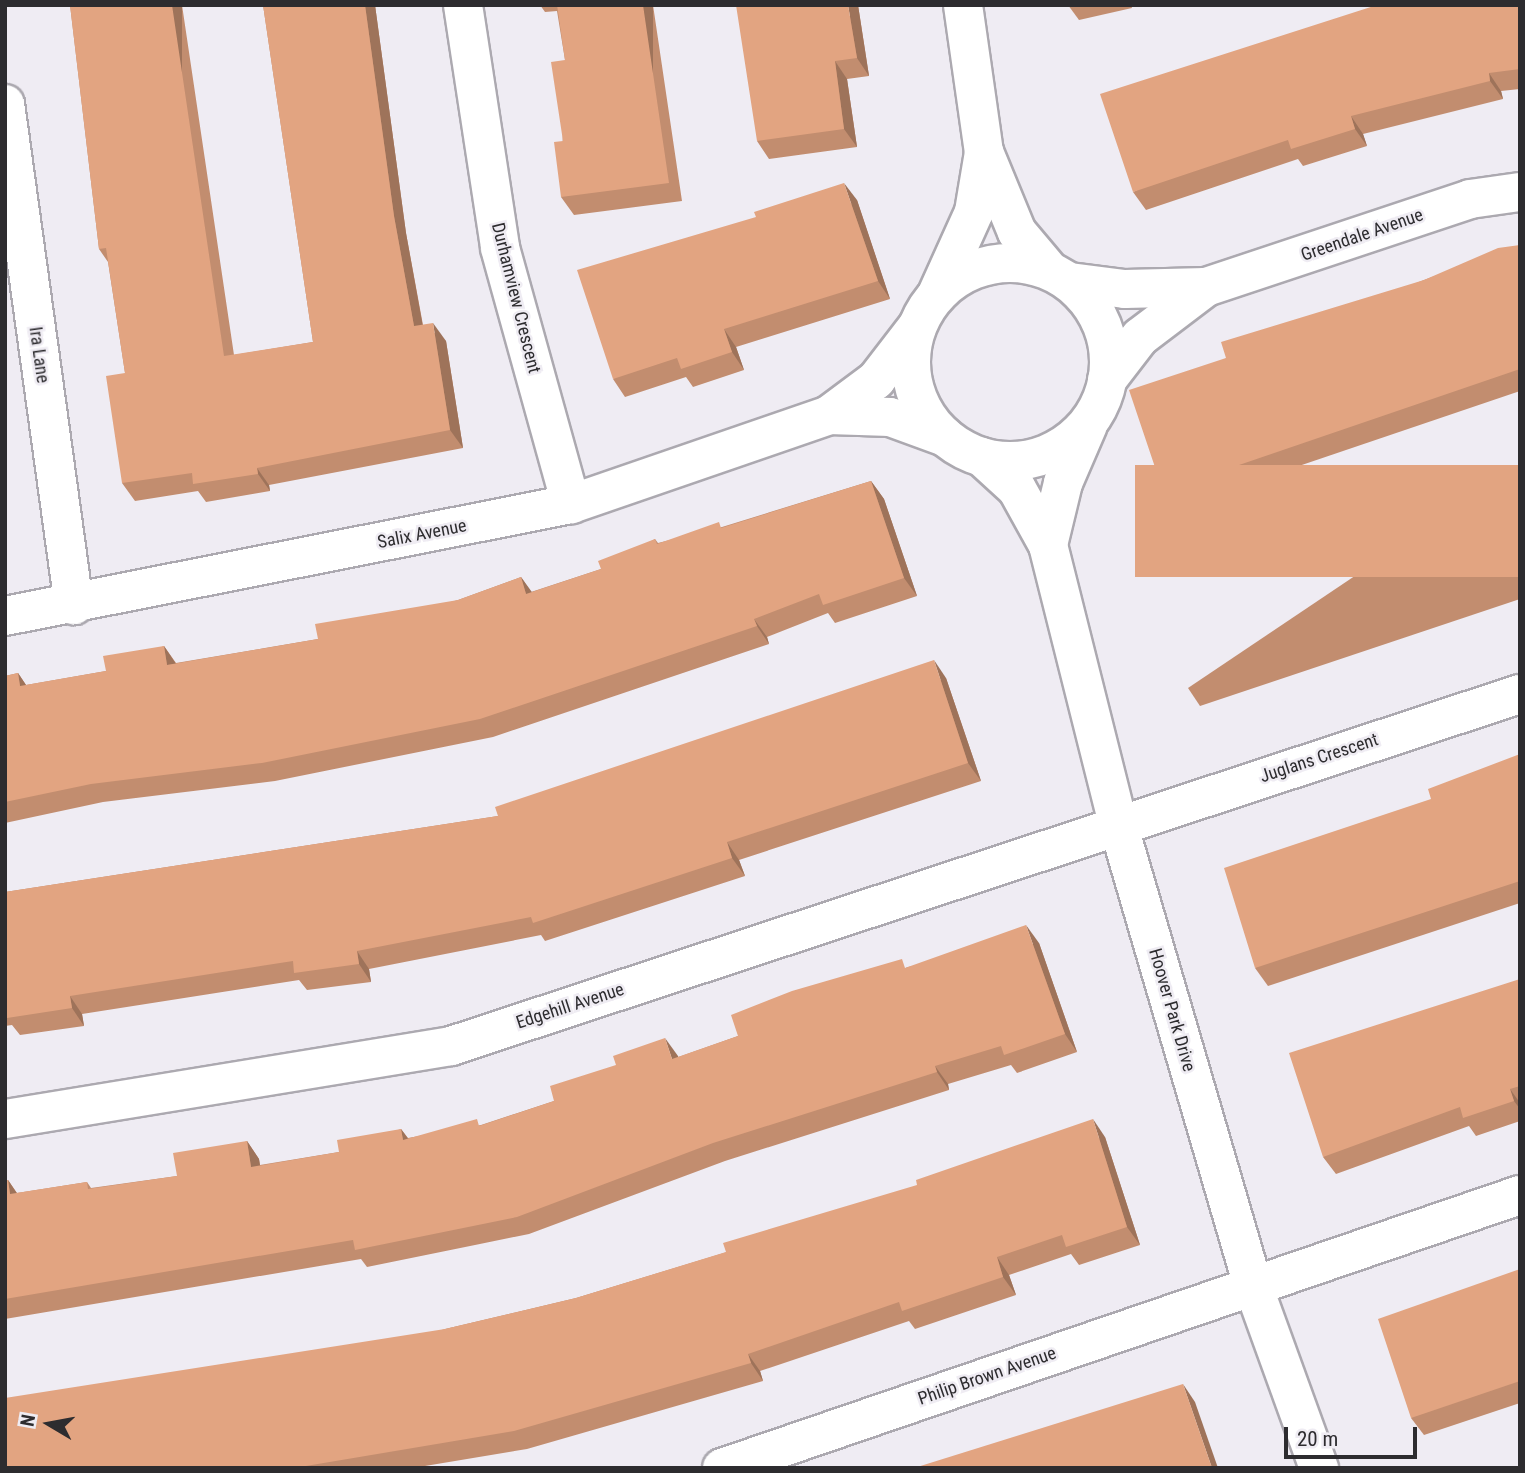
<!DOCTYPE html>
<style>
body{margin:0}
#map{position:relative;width:1525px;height:1473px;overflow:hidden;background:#efecf3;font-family:"Roboto Condensed",sans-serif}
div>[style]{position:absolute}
.roads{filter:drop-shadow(2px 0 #aca9b0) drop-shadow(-2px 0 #aca9b0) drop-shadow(0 2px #aca9b0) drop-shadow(0 -2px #aca9b0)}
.street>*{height:38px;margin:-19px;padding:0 19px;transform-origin:19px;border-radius:19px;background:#fff}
.secondary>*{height:38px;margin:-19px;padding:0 19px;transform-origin:19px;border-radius:19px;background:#fff}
.secondary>.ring{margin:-19px;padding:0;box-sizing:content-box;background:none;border:38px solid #fff;border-radius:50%}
.wall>*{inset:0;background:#c28d6f}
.shaded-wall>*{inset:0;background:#9e735a;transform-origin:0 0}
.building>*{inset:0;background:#e2a481;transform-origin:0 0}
span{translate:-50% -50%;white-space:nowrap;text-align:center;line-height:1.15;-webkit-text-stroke:5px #efecf3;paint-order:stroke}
.street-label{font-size:18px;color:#2d2c2f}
.frame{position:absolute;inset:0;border:7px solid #2d2c2f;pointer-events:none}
.north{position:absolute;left:14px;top:1389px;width:70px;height:70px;-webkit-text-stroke:5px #efecf3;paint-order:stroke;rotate:280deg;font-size:19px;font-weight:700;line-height:28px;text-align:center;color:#2d2c2f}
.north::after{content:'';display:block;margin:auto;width:24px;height:32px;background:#2d2c2f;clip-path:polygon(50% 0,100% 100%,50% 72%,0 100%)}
.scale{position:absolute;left:1284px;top:1427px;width:133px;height:32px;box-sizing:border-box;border:4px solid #2d2c2f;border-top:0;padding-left:9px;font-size:21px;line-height:24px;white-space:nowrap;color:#2d2c2f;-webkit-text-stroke:5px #efecf3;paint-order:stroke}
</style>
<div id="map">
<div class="roads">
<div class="street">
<div style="left:463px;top:5px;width:246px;rotate:81.3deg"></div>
<div style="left:500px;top:248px;width:266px;rotate:74.5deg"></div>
<div style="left:5px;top:104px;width:506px;rotate:82.16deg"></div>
<div style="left:1070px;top:282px;width:55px;rotate:7.3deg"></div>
<div style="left:1125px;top:289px;width:81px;rotate:-1.4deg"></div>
<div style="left:1206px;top:287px;width:278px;rotate:-18.4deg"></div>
<div style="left:1470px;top:199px;width:50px;rotate:-8deg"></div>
<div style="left:1107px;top:380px;width:54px;rotate:-52.5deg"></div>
<div style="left:1140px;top:337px;width:83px;rotate:-37.1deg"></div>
<div style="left:829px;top:415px;width:61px;rotate:1.9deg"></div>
<div style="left:890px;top:417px;width:59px;rotate:20deg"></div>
<div style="left:5px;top:616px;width:577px;rotate:-11.19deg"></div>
<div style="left:571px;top:504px;width:273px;rotate:-19deg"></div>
<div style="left:829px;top:415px;width:59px;rotate:-36.7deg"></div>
<div style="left:876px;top:380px;width:67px;rotate:-52.3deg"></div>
<div style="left:5px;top:1119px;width:452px;rotate:-9.3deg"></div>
<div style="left:451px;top:1046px;width:1125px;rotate:-18.23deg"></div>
<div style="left:722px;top:1468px;width:843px;rotate:-18.89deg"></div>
</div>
<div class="secondary">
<div style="left:963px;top:5px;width:148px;rotate:81.9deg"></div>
<div style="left:984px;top:152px;width:87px;rotate:67.6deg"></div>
<div style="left:1017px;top:232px;width:50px;rotate:49.9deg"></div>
<div class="ring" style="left:911px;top:263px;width:160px;height:160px"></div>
<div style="left:937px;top:294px;width:90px;rotate:-65.7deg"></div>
<div style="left:974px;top:212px;width:61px;rotate:-80.5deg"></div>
<div style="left:982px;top:457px;width:47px;rotate:42.4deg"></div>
<div style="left:1017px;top:489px;width:64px;rotate:61deg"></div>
<div style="left:1048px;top:545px;width:288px;rotate:75.9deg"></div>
<div style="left:1118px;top:824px;width:478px;rotate:73.7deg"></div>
<div style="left:1252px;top:1283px;width:197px;rotate:70.1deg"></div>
<div style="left:1048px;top:545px;width:64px;rotate:-76.4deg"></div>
<div style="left:1063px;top:483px;width:63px;rotate:-66.7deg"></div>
</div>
</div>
<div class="wall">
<div style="clip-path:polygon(70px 5px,182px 5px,234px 355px,313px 342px,263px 5px,375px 5px,406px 233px,423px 325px,446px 341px,463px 448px,269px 485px,270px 491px,206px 502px,198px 491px,135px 501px,122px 483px,125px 373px,108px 262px,99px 249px)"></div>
<div style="clip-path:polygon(540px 5px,653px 5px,682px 201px,574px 215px,561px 197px,565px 60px,557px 11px,545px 12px)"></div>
<div style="clip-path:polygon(858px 5px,869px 76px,847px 79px,857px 147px,769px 159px,757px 141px)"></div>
<div style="clip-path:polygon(1068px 5px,1131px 5px,1132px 8px,1079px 20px)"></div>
<div style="clip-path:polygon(1520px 5px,1520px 89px,1501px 91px,1503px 99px,1363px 134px,1367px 146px,1303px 166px,1298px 159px,1146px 210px,1133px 192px)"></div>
<div style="clip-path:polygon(857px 200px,890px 299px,736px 347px,744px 370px,693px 387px,686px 377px,625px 397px,613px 379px)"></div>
<div style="clip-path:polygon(1520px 245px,1520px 391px,1175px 508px,1163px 491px,1226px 358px,1424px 280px)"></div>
<div style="clip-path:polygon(1520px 465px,1520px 599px,1200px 706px,1188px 688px)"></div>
<div style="clip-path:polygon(871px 481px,884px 499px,917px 596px,835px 623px,828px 613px,767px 637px,769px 644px,493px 737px,275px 781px,103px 802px,5px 823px,5px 676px,18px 673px,26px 685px,106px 671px,164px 646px,176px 663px,318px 639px,458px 600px,521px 577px,531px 592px,601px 569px,655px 539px,658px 543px,722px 527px)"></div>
<div style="clip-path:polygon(946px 678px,981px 781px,739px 860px,745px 876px,545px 941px,541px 935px,369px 969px,371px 982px,307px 990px,299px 980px,82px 1014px,84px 1026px,20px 1035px,12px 1025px,5px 1026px,5px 892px,498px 816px)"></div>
<div style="clip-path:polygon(1520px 754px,1520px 903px,1268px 986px,1255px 968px)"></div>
<div style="clip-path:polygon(1039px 943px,1077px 1052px,1017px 1073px,1011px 1065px,948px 1084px,949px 1090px,725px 1161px,529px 1234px,367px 1267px,361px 1259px,5px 1319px,5px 1180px,8px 1180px,17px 1193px,87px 1182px,91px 1188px,177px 1176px,247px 1141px,259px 1159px,260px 1165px,339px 1152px,401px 1129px,408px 1138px,481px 1125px,554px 1101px,738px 1036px,908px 967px)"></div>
<div style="clip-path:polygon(1520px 979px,1520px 1121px,1476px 1136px,1469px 1126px,1336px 1174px,1323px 1157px)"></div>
<div style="clip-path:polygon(1105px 1137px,1140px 1245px,1079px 1265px,1071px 1254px,1009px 1275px,1016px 1295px,915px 1329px,909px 1321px,760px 1371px,763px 1381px,527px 1449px,413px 1468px,5px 1468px,445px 1329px,576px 1298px)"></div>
<div style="clip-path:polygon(1520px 1269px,1520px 1403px,1424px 1435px,1411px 1418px)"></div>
</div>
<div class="shaded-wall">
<div style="left:172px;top:5px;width:10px;height:355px"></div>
<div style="clip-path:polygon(365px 5px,375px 5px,406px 233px,426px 344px,414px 326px,394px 216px)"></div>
<div style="left:643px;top:5px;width:10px;height:180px"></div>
<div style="clip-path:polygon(848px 5px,858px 5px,869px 76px,857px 58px)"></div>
<div style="clip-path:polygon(835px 61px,847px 79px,857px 147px,844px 129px)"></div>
<div style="clip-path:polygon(1489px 73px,1501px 91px,1503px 99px,1490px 81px)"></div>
<div style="clip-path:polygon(1351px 116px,1363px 134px,1367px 146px,1355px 129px)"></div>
<div style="clip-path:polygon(844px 183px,857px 200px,890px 299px,878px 281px)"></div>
<div style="clip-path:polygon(433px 323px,446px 341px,463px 448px,450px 430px)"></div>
<div style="clip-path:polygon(724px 329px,736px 347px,744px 370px,732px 352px)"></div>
<div style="clip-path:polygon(257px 468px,269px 485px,270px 491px,258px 474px)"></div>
<div style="clip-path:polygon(871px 481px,884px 499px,917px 596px,904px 578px)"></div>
<div style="clip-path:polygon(521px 577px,534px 595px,526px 594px)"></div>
<div style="clip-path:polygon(754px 619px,767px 637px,769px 644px,757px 626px)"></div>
<div style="clip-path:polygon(164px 646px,176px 664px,167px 665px)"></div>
<div style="clip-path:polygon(934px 660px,946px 678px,981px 781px,968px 763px)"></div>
<div style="clip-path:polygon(18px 673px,30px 691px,20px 686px)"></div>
<div style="clip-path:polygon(727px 842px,739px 860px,745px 876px,732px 858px)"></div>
<div style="clip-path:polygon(1026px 925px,1039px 943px,1077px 1052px,1065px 1034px)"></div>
<div style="clip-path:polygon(357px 951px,369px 969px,371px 982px,359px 964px)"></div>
<div style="clip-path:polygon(70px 996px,82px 1014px,84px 1026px,72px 1008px)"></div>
<div style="clip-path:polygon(665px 1038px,678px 1056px,684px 1077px,672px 1059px)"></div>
<div style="clip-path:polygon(935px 1066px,948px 1084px,949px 1090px,937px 1072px)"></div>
<div style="clip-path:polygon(1510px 1089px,1520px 1103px,1520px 1109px,1514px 1101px)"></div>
<div style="clip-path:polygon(1093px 1119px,1105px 1137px,1140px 1245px,1127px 1227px)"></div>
<div style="clip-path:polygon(401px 1129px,414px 1147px,403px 1140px)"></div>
<div style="clip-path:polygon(247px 1141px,259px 1159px,263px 1185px,251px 1167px)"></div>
<div style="clip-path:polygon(8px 1180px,20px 1198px,10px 1194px)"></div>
<div style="clip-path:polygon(997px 1257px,1009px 1275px,1016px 1295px,1003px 1277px)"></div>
<div style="clip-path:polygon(748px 1354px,760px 1371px,763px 1381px,751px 1363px)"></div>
<div style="clip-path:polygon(1183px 1384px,1195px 1402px,1218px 1468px,1212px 1468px)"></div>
</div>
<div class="building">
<div style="clip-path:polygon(70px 5px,172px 5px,224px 356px,313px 342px,263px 5px,365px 5px,394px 216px,414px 326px,433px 323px,450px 430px,257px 468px,258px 474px,193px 484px,192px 473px,122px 483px,106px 376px,125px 373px,106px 248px,99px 249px)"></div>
<div style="clip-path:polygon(557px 5px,643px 5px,669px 183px,561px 197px,554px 142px,563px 141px,551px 62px,565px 60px)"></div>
<div style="clip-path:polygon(736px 5px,848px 5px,857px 58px,835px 61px,844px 129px,757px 141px)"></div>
<div style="clip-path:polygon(1377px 5px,1520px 5px,1520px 69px,1489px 73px,1490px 81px,1351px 116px,1355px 129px,1291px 149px,1288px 140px,1133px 192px,1100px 94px)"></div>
<div style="clip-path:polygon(844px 183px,878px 281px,724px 329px,732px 352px,681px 369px,677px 358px,613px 379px,577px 270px,756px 217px,754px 212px)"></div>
<div style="clip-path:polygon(1520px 245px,1520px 369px,1163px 491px,1129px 390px,1226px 358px,1221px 342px,1424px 280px,1498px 248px)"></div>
<div style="left:1520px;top:465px;width:112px;height:385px;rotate:90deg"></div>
<div style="clip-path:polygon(871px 481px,904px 578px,823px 605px,819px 594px,754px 619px,757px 626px,480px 719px,262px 763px,91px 784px,5px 802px,5px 676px,18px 673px,20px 686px,106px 671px,103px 656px,164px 646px,167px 665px,318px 639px,315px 624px,458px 600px,521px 577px,526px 594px,601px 569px,598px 561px,655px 539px,657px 544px,719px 522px,721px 528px)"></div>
<div style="clip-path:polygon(934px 660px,968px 763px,727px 842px,732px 858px,533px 923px,531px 917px,357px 951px,359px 964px,294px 973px,293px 961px,70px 996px,72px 1008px,7px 1018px,5px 1007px,5px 892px,498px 816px,495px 807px)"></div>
<div style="clip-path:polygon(1520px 754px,1520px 881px,1255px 968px,1224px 868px,1431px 799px,1428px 789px)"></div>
<div style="clip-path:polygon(1026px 925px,1065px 1034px,1004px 1055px,1001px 1046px,935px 1066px,937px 1072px,713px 1143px,517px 1217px,355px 1250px,353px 1240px,5px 1299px,5px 1180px,8px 1180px,10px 1194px,87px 1182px,88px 1189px,177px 1176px,173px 1153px,247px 1141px,251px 1167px,339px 1152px,337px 1140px,401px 1129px,403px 1140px,477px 1119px,479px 1126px,554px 1101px,550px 1086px,616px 1065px,613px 1056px,665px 1038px,672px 1059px,738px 1036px,731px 1015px,792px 991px,902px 959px,905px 968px)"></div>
<div style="clip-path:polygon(1520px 979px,1520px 1086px,1510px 1089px,1514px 1101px,1463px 1118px,1460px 1107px,1323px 1157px,1289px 1053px)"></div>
<div style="clip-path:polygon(1093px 1119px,1127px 1227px,1066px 1247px,1062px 1235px,997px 1257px,1003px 1277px,902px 1311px,899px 1302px,748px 1354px,751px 1363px,514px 1431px,294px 1468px,5px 1468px,5px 1398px,445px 1329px,576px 1298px,726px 1252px,723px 1243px,917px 1185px,916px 1180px)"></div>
<div style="clip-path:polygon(1520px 1269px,1520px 1381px,1411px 1418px,1378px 1319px)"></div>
<div style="clip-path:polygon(1183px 1384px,1212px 1468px,914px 1468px)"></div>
</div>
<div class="street-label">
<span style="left:1362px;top:235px;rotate:-19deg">Greendale Avenue</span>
<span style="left:516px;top:298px;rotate:76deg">Durhamview Crescent</span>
<span style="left:39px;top:355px;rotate:82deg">Ira Lane</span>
<span style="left:422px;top:534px;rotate:-11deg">Salix Avenue</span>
<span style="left:1319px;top:758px;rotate:-18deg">Juglans Crescent</span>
<span style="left:570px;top:1006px;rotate:-18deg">Edgehill Avenue</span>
<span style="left:1172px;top:1010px;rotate:74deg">Hoover Park Drive</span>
<span style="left:987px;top:1376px;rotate:-19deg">Philip Brown Avenue</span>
</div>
<div class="frame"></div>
<div class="north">N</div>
<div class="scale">20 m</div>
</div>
